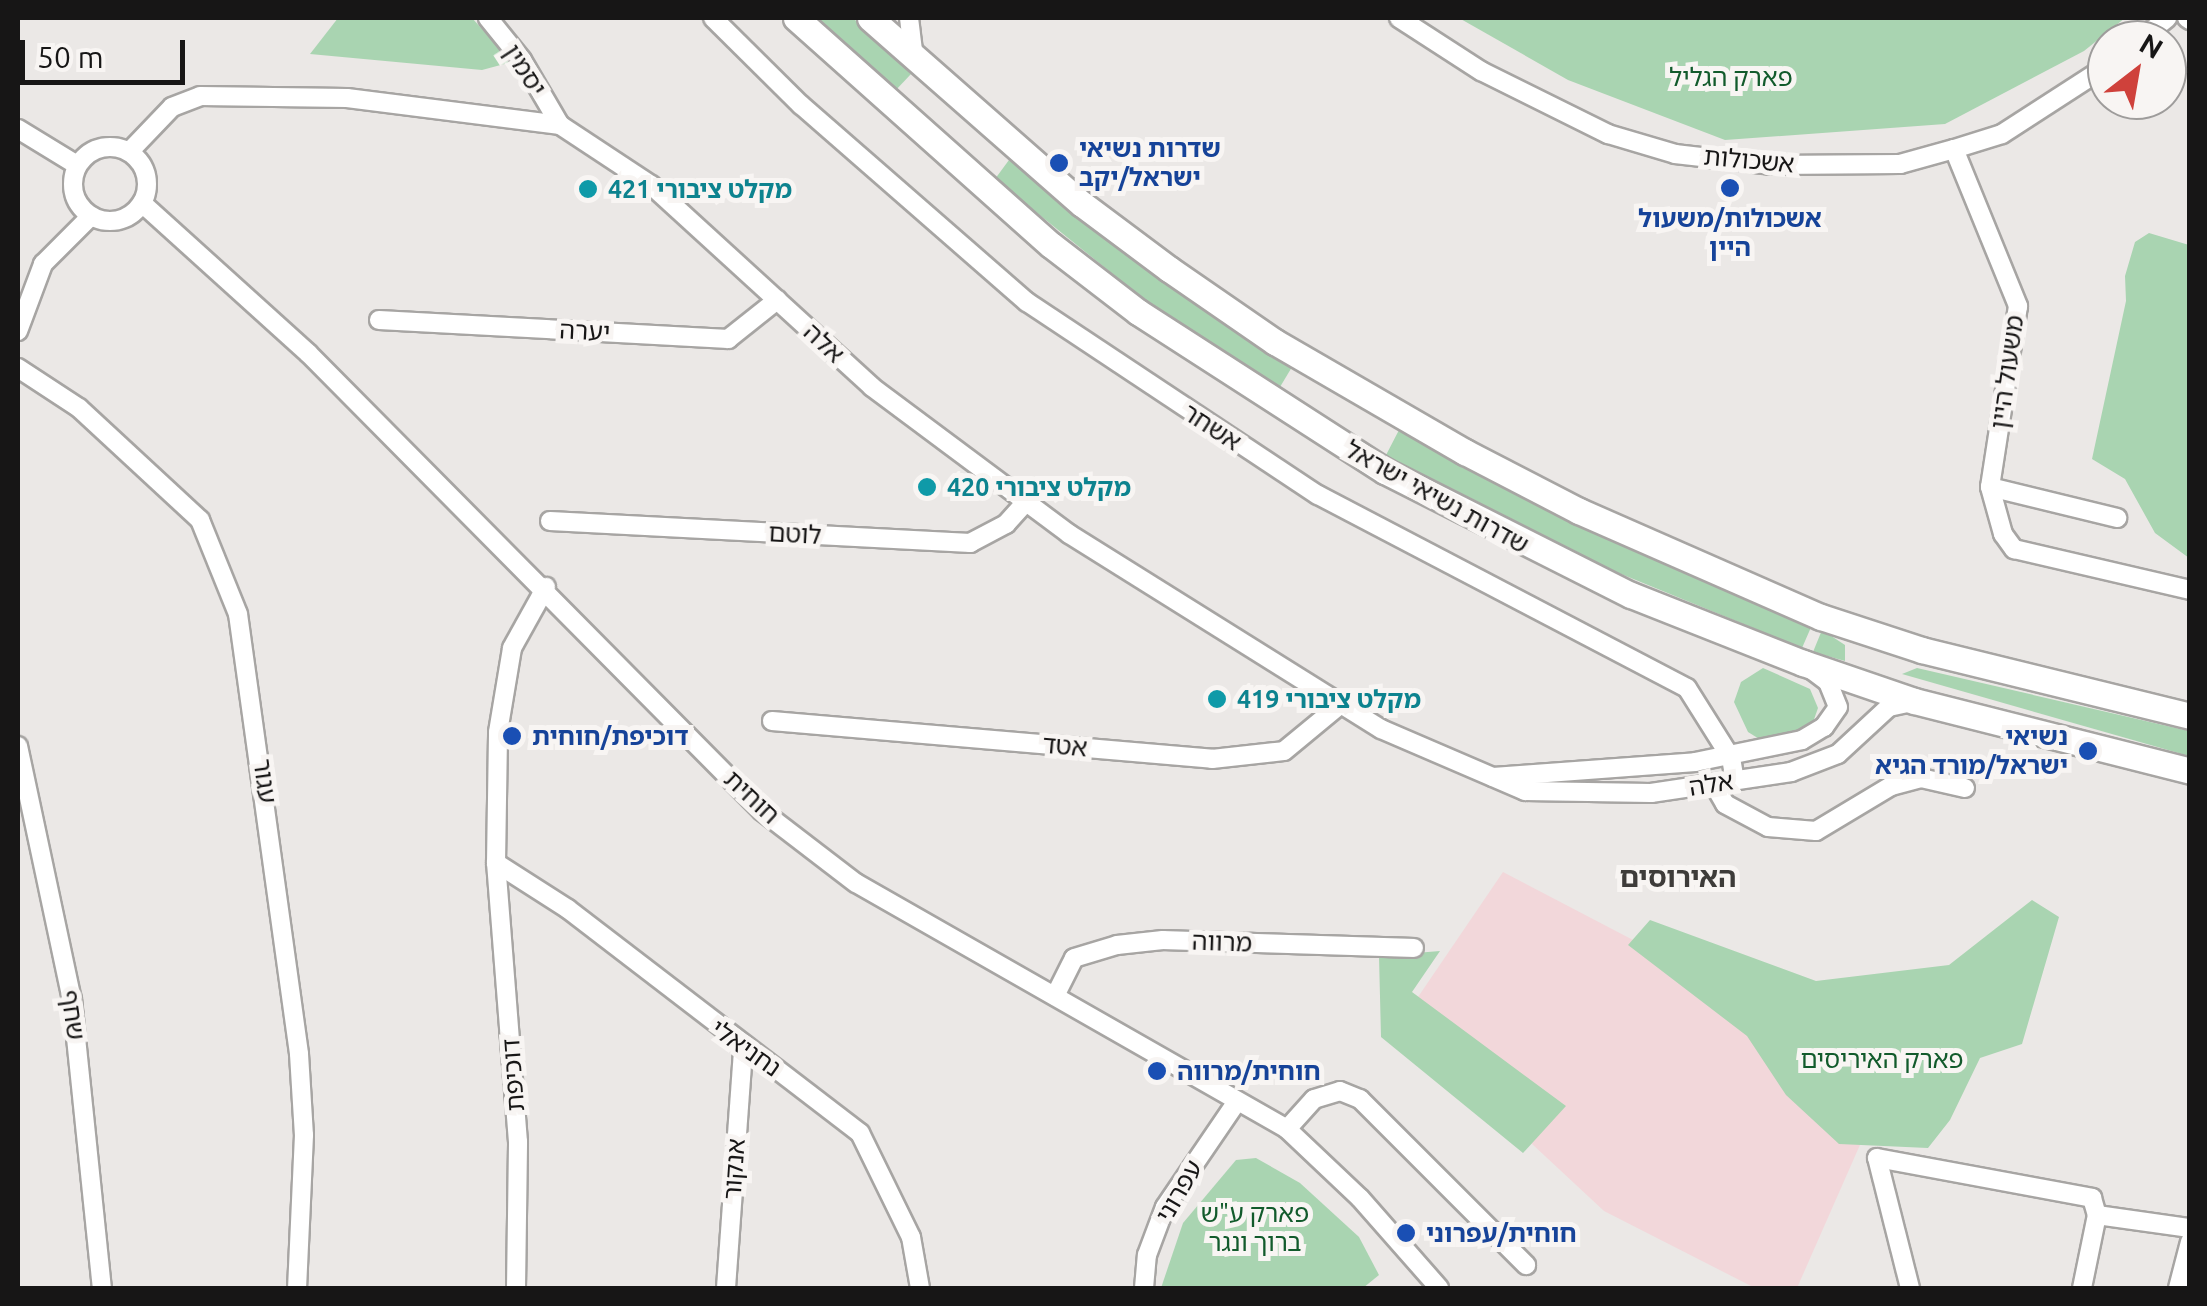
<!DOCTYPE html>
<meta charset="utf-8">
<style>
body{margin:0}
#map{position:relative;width:2207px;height:1306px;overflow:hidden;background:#ebe8e6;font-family:Ubuntu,"Noto Sans Hebrew",sans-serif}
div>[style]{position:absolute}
.education>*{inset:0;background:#f2d7da}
.green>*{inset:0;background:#a9d4b1}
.roads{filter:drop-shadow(2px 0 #a7a5a3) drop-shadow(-2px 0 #a7a5a3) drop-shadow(0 2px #a7a5a3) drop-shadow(0 -2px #a7a5a3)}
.minor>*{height:18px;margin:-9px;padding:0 9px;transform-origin:9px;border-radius:9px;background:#fff}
.minor>.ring{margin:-9px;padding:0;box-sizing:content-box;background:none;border:18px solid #fff;border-radius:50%}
.secondary>*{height:25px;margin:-12.5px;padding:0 12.5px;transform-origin:12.5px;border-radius:12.5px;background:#fff}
.dots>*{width:28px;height:28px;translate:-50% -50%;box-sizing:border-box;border:5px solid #f8f5f3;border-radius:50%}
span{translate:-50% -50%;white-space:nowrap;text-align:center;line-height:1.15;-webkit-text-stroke:10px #f8f5f3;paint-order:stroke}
.street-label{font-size:25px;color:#171616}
.park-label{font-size:25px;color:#125b2c}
.transit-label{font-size:25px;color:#164399;font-weight:700}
.left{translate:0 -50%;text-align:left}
.right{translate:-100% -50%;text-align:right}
.culture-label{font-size:25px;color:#0d838f;font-weight:700}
.neighbourhood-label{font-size:28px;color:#3e3c3a;font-weight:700}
.frame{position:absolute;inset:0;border:20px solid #171616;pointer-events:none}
.north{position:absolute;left:2087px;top:20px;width:100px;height:100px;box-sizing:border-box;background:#f8f5f3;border:2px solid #9e9c9b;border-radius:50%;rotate:31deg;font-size:28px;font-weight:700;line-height:40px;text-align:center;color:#171616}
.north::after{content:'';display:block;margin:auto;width:35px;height:45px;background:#cf413b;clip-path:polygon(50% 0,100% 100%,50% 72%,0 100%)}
.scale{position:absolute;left:20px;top:40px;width:165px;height:45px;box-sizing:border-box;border:5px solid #171616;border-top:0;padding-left:12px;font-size:30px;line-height:35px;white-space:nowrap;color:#171616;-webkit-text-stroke:8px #f8f5f3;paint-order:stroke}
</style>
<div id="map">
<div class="education">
<div style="clip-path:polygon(1503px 872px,1792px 1023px,1863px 1138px,1797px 1288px,1755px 1288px,1604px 1211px,1401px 1022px)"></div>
</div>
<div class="green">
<div style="clip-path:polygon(338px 18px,472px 18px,512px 62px,482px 70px,310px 54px)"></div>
<div style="clip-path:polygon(816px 18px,853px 18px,911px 74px,895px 91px)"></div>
<div style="clip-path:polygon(1459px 18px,2125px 18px,2084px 51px,1945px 124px,1725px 140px,1568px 80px)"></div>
<div style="clip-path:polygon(1009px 160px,1292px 367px,1277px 392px,1135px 292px,995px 179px)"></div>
<div style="clip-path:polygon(2149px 233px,2189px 245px,2189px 558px,2155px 533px,2125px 479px,2092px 459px,2126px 301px,2125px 276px,2135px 242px)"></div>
<div style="clip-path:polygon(1399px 430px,1615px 540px,1812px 625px,1802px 648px,1604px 567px,1385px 457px)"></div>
<div style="clip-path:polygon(1822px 630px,1845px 645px,1845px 661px,1813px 652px)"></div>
<div style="clip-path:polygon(1763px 668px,1810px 689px,1818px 708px,1811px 728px,1769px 745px,1748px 732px,1734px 702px,1741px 682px)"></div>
<div style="clip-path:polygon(1917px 668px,2189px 731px,2189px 756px,1902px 674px)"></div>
<div style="clip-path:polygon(2032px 900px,2059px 917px,2022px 1044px,1980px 1058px,1950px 1120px,1928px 1148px,1839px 1144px,1786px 1095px,1747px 1036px,1628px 945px,1650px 920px,1816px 981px,1949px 965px)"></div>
<div style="clip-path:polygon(1440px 951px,1412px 992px,1566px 1106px,1523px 1153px,1381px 1037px,1379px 956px)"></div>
<div style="clip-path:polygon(1256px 1158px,1300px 1183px,1359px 1237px,1379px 1275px,1363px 1288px,1161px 1288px,1183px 1223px,1236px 1160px)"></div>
</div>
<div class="roads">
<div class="minor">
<div style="left:488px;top:18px;width:54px;rotate:51deg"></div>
<div style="left:522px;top:60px;width:75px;rotate:59.7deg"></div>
<div style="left:713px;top:18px;width:124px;rotate:44.7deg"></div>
<div style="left:801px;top:105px;width:300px;rotate:41.1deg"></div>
<div style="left:1027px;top:302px;width:349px;rotate:33.6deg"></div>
<div style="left:1318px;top:495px;width:416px;rotate:27.6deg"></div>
<div style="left:1687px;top:688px;width:83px;rotate:57.8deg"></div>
<div style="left:1731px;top:758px;width:22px;rotate:80deg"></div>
<div style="left:909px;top:18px;width:39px;rotate:83deg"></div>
<div style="left:1399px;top:18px;width:98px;rotate:32.9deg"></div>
<div style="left:1481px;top:71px;width:142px;rotate:26.4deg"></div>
<div style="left:1608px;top:134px;width:70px;rotate:16.6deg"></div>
<div style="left:1675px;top:154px;width:98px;rotate:6.5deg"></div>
<div style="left:1772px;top:165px;width:128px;rotate:-0.4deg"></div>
<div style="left:1900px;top:164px;width:56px;rotate:-15.5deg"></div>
<div style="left:1954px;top:149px;width:50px;rotate:-17.4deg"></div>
<div style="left:2002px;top:134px;width:125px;rotate:-32.9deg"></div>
<div style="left:2187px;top:18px;width:4px;rotate:34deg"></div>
<div style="left:2140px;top:40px;width:35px;rotate:-39deg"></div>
<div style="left:18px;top:129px;width:69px;rotate:31.4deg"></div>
<div class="ring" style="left:73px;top:147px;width:56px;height:56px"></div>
<div style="left:1954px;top:149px;width:170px;rotate:67.8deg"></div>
<div style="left:2018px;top:306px;width:183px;rotate:98.8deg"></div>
<div style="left:1990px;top:487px;width:49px;rotate:74.5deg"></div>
<div style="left:2003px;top:534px;width:19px;rotate:54deg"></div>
<div style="left:2014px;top:549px;width:181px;rotate:13.1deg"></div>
<div style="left:129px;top:152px;width:62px;rotate:-46.3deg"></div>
<div style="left:172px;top:107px;width:30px;rotate:-21deg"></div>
<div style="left:200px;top:96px;width:147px;rotate:0.8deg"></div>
<div style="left:347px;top:98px;width:215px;rotate:7.2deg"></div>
<div style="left:560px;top:125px;width:109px;rotate:33.4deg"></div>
<div style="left:651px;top:185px;width:299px;rotate:42.4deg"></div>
<div style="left:872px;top:387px;width:246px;rotate:36.7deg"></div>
<div style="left:1069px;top:534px;width:368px;rotate:32deg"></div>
<div style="left:1381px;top:729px;width:157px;rotate:23.3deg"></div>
<div style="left:1525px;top:791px;width:126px;rotate:0.9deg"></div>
<div style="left:1651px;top:793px;width:142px;rotate:-8.5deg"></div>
<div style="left:1791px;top:772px;width:50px;rotate:-21deg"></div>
<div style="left:1838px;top:754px;width:69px;rotate:-42.7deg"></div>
<div style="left:1889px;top:707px;width:25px;rotate:-12deg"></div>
<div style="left:142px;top:203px;width:224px;rotate:42.1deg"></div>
<div style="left:308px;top:353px;width:645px;rotate:45.25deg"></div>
<div style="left:762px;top:811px;width:118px;rotate:37.5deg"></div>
<div style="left:856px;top:883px;width:496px;rotate:29.7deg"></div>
<div style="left:1287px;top:1129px;width:100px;rotate:43.4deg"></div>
<div style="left:1360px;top:1198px;width:120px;rotate:48.7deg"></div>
<div style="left:379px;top:320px;width:350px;rotate:3.1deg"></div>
<div style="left:728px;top:339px;width:63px;rotate:-38.5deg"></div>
<div style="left:18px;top:331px;width:72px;rotate:-69.5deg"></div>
<div style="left:43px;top:264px;width:68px;rotate:-45deg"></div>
<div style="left:18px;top:368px;width:73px;rotate:33.3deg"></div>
<div style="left:79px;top:408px;width:165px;rotate:42.8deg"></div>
<div style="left:200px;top:520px;width:101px;rotate:68deg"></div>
<div style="left:238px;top:614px;width:444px;rotate:82.1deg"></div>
<div style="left:299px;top:1054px;width:81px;rotate:86.5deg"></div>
<div style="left:304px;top:1135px;width:153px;rotate:92.6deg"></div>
<div style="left:1990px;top:487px;width:131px;rotate:13.7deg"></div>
<div style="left:550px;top:521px;width:421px;rotate:3deg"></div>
<div style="left:970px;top:543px;width:41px;rotate:-27.8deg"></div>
<div style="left:1006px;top:524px;width:30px;rotate:-48deg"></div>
<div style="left:772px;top:721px;width:442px;rotate:4.9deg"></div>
<div style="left:1212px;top:759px;width:72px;rotate:-6.3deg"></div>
<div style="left:1284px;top:751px;width:74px;rotate:-39.5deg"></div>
<div style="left:18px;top:746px;width:259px;rotate:78deg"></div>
<div style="left:72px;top:999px;width:291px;rotate:84.1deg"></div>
<div style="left:1493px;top:777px;width:203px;rotate:-4.2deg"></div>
<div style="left:1695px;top:762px;width:109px;rotate:-11.6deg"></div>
<div style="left:1802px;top:740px;width:26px;rotate:-31deg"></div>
<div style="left:1824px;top:727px;width:24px;rotate:-55deg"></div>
<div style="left:1838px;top:707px;width:27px;rotate:-112deg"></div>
<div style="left:1828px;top:682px;width:20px;rotate:-143deg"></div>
<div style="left:1713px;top:783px;width:24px;rotate:60deg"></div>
<div style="left:1725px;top:804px;width:49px;rotate:28.1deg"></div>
<div style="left:1768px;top:827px;width:48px;rotate:4.8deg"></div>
<div style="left:1816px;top:831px;width:87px;rotate:-31deg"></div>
<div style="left:1891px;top:786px;width:31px;rotate:-15deg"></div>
<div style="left:1921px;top:778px;width:45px;rotate:12.8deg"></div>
<div style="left:496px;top:863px;width:85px;rotate:32.6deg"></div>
<div style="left:568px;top:909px;width:368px;rotate:37.5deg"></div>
<div style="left:860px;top:1133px;width:116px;rotate:63.9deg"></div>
<div style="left:911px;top:1237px;width:52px;rotate:80deg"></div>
<div style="left:1055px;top:996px;width:42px;rotate:-63.4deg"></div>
<div style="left:1074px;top:958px;width:45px;rotate:-16.8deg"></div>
<div style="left:1117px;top:945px;width:46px;rotate:-6.2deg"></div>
<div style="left:1163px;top:940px;width:251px;rotate:1.8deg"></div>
<div style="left:1287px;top:1129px;width:40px;rotate:-48deg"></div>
<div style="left:1314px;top:1099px;width:27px;rotate:-17deg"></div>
<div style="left:1340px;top:1091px;width:22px;rotate:22deg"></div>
<div style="left:1360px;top:1099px;width:235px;rotate:45deg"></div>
<div style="left:516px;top:1288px;width:146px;rotate:-89.2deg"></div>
<div style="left:518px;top:1142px;width:280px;rotate:-94.5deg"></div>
<div style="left:496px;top:863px;width:131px;rotate:-89.1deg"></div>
<div style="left:498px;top:732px;width:85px;rotate:-80.5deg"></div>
<div style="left:512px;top:648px;width:70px;rotate:-60.9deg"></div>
<div style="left:726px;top:1288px;width:240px;rotate:-85.9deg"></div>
<div style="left:1144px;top:1288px;width:33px;rotate:-85deg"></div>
<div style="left:1147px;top:1255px;width:51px;rotate:-69.4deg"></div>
<div style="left:1165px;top:1207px;width:126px;rotate:-55.7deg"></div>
<div style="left:1910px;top:1288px;width:134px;rotate:-104.2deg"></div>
<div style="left:1877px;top:1158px;width:219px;rotate:10.5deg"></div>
<div style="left:2092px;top:1198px;width:18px;rotate:74deg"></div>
<div style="left:2082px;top:1288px;width:75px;rotate:-78.4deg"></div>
<div style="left:2097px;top:1215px;width:94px;rotate:8deg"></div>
<div style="left:2178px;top:1288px;width:48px;rotate:-75.4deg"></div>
</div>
<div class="secondary">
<div style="left:796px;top:18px;width:341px;rotate:41.7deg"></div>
<div style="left:1051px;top:245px;width:110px;rotate:37.6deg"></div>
<div style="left:1138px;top:312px;width:294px;rotate:32.8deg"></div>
<div style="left:1385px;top:471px;width:275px;rotate:26.8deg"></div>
<div style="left:1631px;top:595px;width:185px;rotate:21.6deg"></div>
<div style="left:1803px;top:663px;width:117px;rotate:18.9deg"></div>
<div style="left:1914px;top:701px;width:285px;rotate:14.2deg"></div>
<div style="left:870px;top:18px;width:282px;rotate:41.3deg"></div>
<div style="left:1082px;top:204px;width:109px;rotate:36.8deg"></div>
<div style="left:1169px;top:269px;width:129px;rotate:34.6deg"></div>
<div style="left:1275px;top:342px;width:220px;rotate:30.1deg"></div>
<div style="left:1465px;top:452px;width:128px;rotate:27.4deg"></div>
<div style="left:1579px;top:511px;width:264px;rotate:23.7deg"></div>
<div style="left:1821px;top:617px;width:106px;rotate:18.1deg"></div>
<div style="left:1922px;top:650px;width:276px;rotate:13.8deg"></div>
</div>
</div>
<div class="dots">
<div style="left:1059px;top:163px;background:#1a4fb4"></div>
<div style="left:1730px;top:188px;background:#1a4fb4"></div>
<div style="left:588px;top:189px;background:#0f9aa8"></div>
<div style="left:927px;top:487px;background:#0f9aa8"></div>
<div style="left:1217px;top:699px;background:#0f9aa8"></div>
<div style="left:512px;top:736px;background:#1a4fb4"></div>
<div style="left:2088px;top:751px;background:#1a4fb4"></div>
<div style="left:1157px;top:1071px;background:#1a4fb4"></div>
<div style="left:1406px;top:1233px;background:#1a4fb4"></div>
</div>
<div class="street-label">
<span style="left:525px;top:70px;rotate:57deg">יסמין</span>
<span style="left:1749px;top:160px;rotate:5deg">אשכולות</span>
<span style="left:585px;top:331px;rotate:3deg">יערה</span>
<span style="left:824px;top:343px;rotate:43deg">אלה</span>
<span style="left:2007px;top:372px;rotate:-82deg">משעול היין</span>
<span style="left:1212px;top:427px;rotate:33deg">אשחר</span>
<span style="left:1437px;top:497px;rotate:29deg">שדרות נשיאי ישראל</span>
<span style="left:795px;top:534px;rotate:3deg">לוטם</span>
<span style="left:1065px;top:746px;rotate:5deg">אטד</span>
<span style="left:265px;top:781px;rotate:82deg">עגור</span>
<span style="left:1711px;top:784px;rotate:-9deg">אלה</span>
<span style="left:752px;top:797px;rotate:43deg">חוחית</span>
<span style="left:1222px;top:942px;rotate:2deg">מרווה</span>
<span style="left:73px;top:1015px;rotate:82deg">שחף</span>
<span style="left:746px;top:1048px;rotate:35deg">נחניאלי</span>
<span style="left:513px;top:1075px;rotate:-94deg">דוכיפת</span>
<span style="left:734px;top:1169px;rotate:-86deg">אנקור</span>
<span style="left:1179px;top:1191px;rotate:-60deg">עפרוני</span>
</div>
<div class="park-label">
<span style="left:1731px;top:77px">פארק הגליל</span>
<span style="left:1882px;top:1059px">פארק האיריסים</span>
<span style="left:1255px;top:1228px">פארק ע"ש<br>ברוך ונגר</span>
</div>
<div class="transit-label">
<span class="left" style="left:1079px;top:163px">שדרות נשיאי<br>ישראל/יקב</span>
<span style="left:1730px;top:233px">אשכולות/משעול<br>היין</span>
<span class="left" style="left:532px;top:736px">דוכיפת/חוחית</span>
<span class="right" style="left:2068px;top:751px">נשיאי<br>ישראל/מורד הגיא</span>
<span class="left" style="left:1177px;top:1071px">חוחית/מרווה</span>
<span class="left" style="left:1426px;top:1233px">חוחית/עפרוני</span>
</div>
<div class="culture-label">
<span class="left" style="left:608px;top:189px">מקלט ציבורי 421</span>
<span class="left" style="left:947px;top:487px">מקלט ציבורי 420</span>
<span class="left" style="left:1237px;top:699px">מקלט ציבורי 419</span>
</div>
<div class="neighbourhood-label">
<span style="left:1678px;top:877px">האירוסים</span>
</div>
<div class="frame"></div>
<div class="north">N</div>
<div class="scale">50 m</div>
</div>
